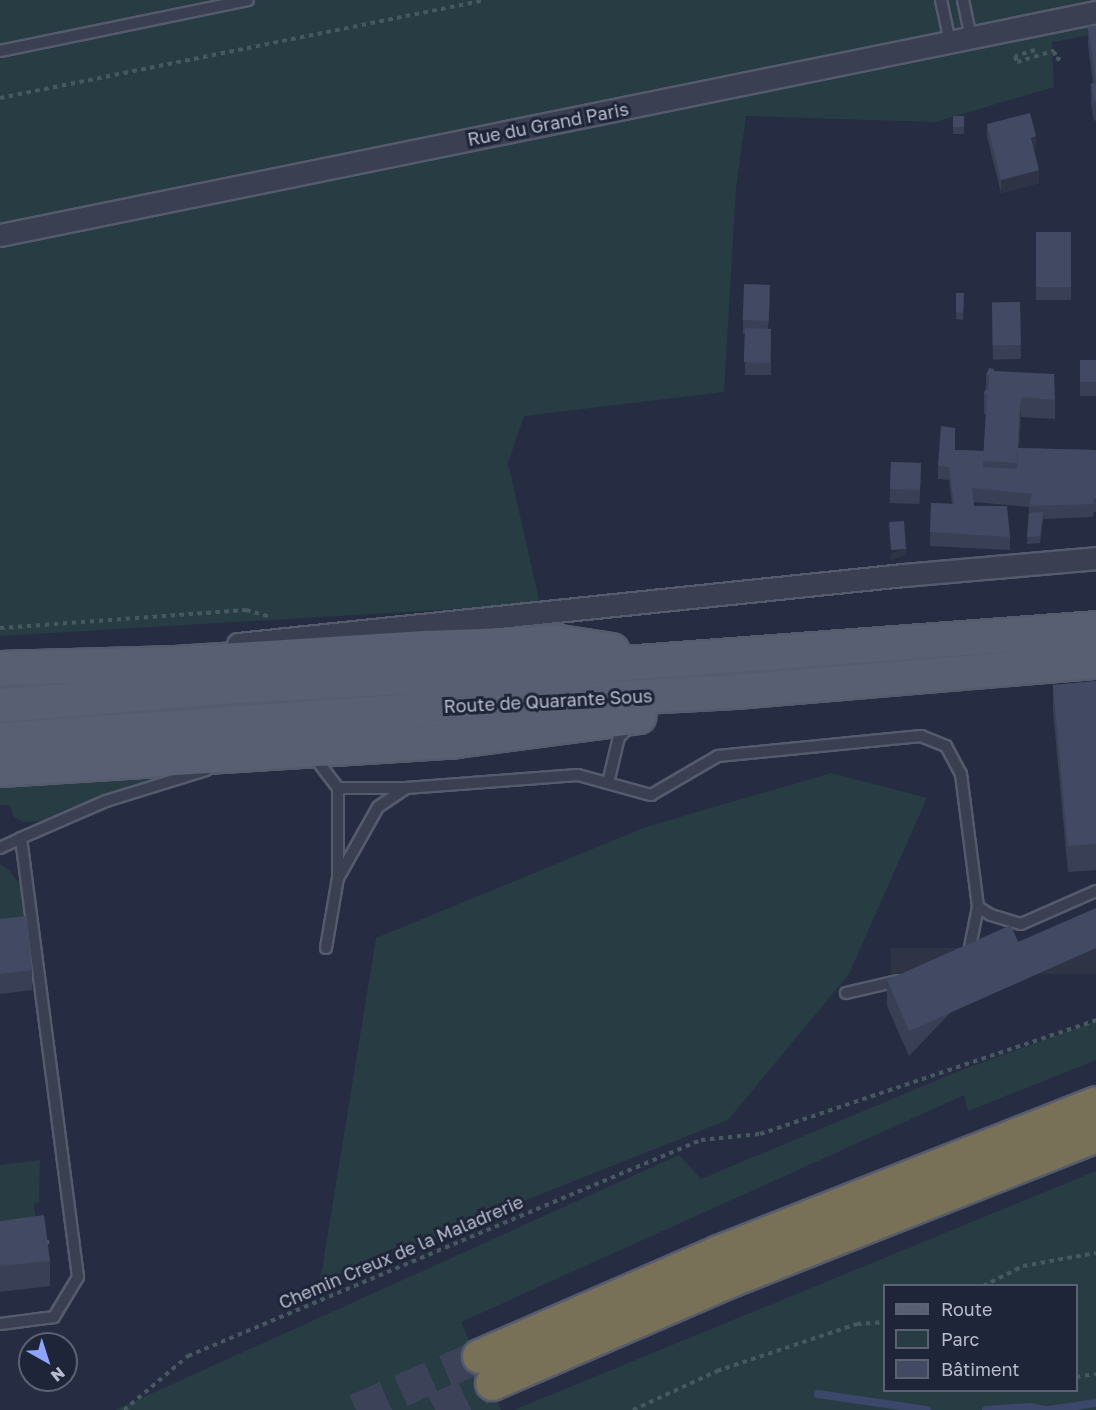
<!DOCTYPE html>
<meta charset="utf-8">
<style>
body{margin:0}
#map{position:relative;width:1096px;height:1410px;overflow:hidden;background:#262d43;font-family:"Golos Text",sans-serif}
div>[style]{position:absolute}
.green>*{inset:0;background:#283c44}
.stream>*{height:8px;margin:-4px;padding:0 4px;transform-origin:4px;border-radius:4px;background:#3b476b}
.motorway-tunnel>*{height:33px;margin-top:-16.5px;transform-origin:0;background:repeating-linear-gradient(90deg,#3c4258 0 33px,transparent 0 49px)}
.path>*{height:4px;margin-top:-2px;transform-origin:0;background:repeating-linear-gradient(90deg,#465960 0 4.5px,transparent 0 9px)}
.roads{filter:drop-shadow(2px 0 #555b6d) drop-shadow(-2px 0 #555b6d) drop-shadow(0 2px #555b6d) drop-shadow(0 -2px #555b6d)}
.service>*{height:10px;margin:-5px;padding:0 5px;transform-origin:5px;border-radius:5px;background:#3a4052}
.minor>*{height:21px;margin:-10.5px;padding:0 10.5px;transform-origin:10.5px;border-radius:10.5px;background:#3a4052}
.primary>*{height:33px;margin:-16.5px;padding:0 16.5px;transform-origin:16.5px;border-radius:16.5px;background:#585f72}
.motorway>*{height:33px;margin:-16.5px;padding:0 16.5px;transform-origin:16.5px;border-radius:16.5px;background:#787157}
.wall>*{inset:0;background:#394055;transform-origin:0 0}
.shaded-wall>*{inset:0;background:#2e3445;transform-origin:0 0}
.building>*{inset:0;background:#424a63;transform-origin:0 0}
span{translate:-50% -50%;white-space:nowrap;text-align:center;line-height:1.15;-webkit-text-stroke:6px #1f2538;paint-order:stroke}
.street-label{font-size:18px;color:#b7bccc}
.legend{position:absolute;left:883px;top:1284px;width:195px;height:108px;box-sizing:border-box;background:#1f2538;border:2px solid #5c6173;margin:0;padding:8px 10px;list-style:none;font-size:18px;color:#b7bccc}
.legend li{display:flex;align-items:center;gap:12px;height:30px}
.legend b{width:30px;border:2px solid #5c6173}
.north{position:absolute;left:18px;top:1332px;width:60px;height:60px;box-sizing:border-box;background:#1f2538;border:2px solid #5c6173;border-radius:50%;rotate:141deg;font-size:16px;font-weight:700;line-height:24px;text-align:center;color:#b7bccc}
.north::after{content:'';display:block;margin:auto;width:21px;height:27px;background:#8ea5fa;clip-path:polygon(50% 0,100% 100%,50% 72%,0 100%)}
</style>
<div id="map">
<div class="green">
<div style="clip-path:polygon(0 0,1096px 0,1096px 34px,1052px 42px,1054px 87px,935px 122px,746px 116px,736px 188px,724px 392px,524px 416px,508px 463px,540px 604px,0 636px)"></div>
<div style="clip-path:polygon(194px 767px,126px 787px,40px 821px,23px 822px,14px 817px,10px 805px,0 805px,0 778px)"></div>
<div style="clip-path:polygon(831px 773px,927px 798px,849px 974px,728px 1120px,320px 1282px,376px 938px,646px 827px)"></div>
<div style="clip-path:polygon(0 864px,10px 871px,25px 892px,28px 924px,0 928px)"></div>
<div style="clip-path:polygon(1096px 1021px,1096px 1060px,968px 1111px,964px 1095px,461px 1322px,501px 1410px,115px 1410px,679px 1155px,701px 1179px,954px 1073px)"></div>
<div style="clip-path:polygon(40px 1160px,39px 1202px,34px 1204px,36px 1223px,0 1229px,0 1165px)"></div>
<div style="clip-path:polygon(evenodd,1096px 1171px,1096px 1410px,514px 1410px,1096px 1171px,884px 1286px,1076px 1286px,1076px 1390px,884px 1390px,884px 1286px)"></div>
</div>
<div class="stream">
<div style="left:818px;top:1394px;width:110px;rotate:8.4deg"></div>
<div style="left:986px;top:1410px;width:44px;rotate:-3.9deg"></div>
<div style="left:1030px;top:1407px;width:15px;rotate:11deg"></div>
<div style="left:1048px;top:1410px;width:49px;rotate:-8.3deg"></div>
</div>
<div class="motorway-tunnel">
<div style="left:356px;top:1410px;width:134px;rotate:-23.7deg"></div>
<div style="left:435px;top:1410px;width:63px;rotate:-25.3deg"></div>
</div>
<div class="path">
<div style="left:1035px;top:50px;width:21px;rotate:163deg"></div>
<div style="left:1015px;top:56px;width:6px;rotate:72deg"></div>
<div style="left:1017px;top:62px;width:39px;rotate:-17deg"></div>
<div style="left:1054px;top:51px;width:7px;rotate:74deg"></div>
<div style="left:1056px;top:58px;width:5px;rotate:22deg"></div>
<div style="left:0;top:98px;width:494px;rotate:-11.4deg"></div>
<div style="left:0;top:628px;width:247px;rotate:-4.2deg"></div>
<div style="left:246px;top:610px;width:25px;rotate:16deg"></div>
<div style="left:47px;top:1240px;width:9px;rotate:84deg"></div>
<div style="left:983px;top:1286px;width:45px;rotate:-26.6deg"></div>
<div style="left:1023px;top:1266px;width:74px;rotate:-10.1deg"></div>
<div style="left:1076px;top:1377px;width:20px;rotate:-9deg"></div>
<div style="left:124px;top:1410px;width:84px;rotate:-40.2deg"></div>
<div style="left:188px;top:1356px;width:557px;rotate:-22.83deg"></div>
<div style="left:701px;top:1140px;width:59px;rotate:-5.8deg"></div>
<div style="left:760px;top:1134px;width:355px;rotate:-18.7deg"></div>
<div style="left:633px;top:1410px;width:93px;rotate:-24.9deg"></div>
<div style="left:717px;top:1371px;width:148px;rotate:-18.6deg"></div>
<div style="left:857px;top:1324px;width:27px;rotate:-4deg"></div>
</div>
<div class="roads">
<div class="service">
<div style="left:941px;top:0;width:43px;rotate:77.9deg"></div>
<div style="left:963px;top:0;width:39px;rotate:78deg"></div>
<div style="left:0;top:51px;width:253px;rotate:-11.6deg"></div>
<div style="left:312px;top:754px;width:43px;rotate:52.6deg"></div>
<div style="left:338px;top:788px;width:67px"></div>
<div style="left:608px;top:783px;width:47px;rotate:-76.6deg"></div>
<div style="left:619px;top:737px;width:16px;rotate:-45deg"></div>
<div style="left:21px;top:838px;width:93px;rotate:-23.5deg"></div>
<div style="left:106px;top:801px;width:105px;rotate:-17.2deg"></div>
<div style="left:0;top:848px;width:23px;rotate:-25deg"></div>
<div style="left:21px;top:838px;width:443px;rotate:82.6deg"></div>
<div style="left:78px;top:1277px;width:47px;rotate:121deg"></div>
<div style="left:54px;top:1317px;width:54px;rotate:172.6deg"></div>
<div style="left:338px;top:875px;width:87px;rotate:-90deg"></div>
<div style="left:978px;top:907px;width:15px;rotate:32deg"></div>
<div style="left:991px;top:915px;width:31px;rotate:17deg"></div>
<div style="left:1021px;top:924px;width:82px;rotate:-23.7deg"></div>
<div style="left:326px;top:948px;width:71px;rotate:-80.3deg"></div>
<div style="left:338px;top:878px;width:81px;rotate:-60.6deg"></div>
<div style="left:378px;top:807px;width:34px;rotate:-34deg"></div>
<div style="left:406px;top:788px;width:172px;rotate:-4.3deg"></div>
<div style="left:578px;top:775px;width:76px;rotate:15.3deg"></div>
<div style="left:651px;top:795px;width:78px;rotate:-30.2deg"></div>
<div style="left:718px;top:756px;width:204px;rotate:-5.6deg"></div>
<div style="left:921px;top:736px;width:27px;rotate:22deg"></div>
<div style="left:946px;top:746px;width:32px;rotate:62deg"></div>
<div style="left:961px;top:774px;width:134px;rotate:82.7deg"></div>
<div style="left:978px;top:907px;width:46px;rotate:101.3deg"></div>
<div style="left:969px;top:952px;width:4px;rotate:146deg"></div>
<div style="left:846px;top:993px;width:53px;rotate:-13deg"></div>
</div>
<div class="minor">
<div style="left:0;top:235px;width:1118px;rotate:-11.5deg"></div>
<div style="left:238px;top:644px;width:669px;rotate:-5.92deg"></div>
<div style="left:903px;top:575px;width:194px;rotate:-5deg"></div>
</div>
<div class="primary">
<div style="left:0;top:668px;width:175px;rotate:-1.6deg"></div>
<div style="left:175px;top:663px;width:250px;rotate:-3.7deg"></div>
<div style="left:424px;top:647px;width:135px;rotate:-2.1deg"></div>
<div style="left:559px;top:642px;width:53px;rotate:8.7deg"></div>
<div style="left:0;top:705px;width:235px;rotate:-4.6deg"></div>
<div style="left:234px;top:686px;width:269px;rotate:-3deg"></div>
<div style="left:503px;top:672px;width:595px;rotate:-4.24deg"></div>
<div style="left:0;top:739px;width:513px;rotate:-4.02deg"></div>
<div style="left:512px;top:703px;width:223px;rotate:-3.1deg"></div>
<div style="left:735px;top:691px;width:362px;rotate:-4.8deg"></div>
<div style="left:0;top:769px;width:457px;rotate:-3.6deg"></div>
<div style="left:456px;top:740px;width:184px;rotate:-7.5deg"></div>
</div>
<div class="motorway">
<div style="left:479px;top:1356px;width:261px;rotate:-23.5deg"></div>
<div style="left:718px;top:1252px;width:406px;rotate:-21.5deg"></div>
<div style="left:492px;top:1383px;width:259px;rotate:-23.4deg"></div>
<div style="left:730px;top:1280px;width:394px;rotate:-21.6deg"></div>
</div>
</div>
<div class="wall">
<div style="clip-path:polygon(1096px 26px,1096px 120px,1094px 121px,1091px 104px,1091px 84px,1093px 83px,1088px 46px,1088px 27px)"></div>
<div style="clip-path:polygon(953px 116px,964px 127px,964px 134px,953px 134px)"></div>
<div style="clip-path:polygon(987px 124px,1036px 150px,1034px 150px,1039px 183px,1001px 193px,987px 137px)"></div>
<div style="left:1036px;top:232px;width:35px;height:68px"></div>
<div style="clip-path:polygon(956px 293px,964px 293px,963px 320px,956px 319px)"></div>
<div style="clip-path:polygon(770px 298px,768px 329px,771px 329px,771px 375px,745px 375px,745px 334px,743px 334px,743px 320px)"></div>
<div style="left:1020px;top:302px;width:57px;height:28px;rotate:89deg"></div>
<div style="left:1096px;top:360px;width:36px;height:16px;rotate:90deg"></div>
<div style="clip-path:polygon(994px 371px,1055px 400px,1055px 419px,1021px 417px,1019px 448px,1096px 450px,1096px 512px,1094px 512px,1093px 517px,1043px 519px,1040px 543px,1027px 544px,1029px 507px,974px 502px,974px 506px,1010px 537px,1010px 550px,930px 546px,931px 503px,952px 504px,949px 480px,938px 479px,938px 466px,955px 450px,984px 451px,986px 414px,984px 414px,984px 394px,986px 390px,986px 375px)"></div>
<div style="left:891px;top:462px;width:30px;height:41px;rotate:2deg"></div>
<div style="clip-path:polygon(1096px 681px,1096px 870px,1068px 872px,1053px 711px,1053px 685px)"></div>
<div style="clip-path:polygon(0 919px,32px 970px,32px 990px,0 994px)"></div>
<div style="clip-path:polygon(1018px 942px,909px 1056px,887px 1006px,887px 980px)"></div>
<div style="clip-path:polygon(0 1221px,50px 1261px,50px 1286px,0 1292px)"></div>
</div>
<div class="shaded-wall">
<div style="clip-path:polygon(1036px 136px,1036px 150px,1031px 151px,1031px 138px)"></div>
<div style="clip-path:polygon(1039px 170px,1039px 183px,1001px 193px,1001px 180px)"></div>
<div style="clip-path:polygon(1021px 397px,1021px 417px,1017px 483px,1017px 463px)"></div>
<div style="clip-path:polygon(906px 549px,906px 555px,891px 560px,891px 553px)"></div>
<div style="left:1096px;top:948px;width:26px;height:205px;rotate:90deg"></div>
</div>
<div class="building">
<div style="clip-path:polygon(1096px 26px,1096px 101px,1094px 101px,1091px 84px,1096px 83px,1088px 27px)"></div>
<div style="clip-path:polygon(1030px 113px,1036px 136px,1031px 138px,1039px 170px,1001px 180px,987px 124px)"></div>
<div style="left:953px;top:116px;width:11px;height:11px"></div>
<div style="left:1036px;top:232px;width:35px;height:55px"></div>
<div style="left:744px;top:284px;width:26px;height:36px;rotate:2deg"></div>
<div style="clip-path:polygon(956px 293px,964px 293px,963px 313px,956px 312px)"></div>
<div style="left:1020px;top:302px;width:43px;height:28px;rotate:89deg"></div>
<div style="left:745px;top:328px;width:26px;height:34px;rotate:2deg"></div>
<div style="left:1096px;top:360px;width:22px;height:16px;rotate:90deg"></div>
<div style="clip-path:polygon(989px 368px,994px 369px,994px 371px,1054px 374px,1055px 400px,1021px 397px,1017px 463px,983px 461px,987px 394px,984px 394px,985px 390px,988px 390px,989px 375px,986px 375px)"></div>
<div style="clip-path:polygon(941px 426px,955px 428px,955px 450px,984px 451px,983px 467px,1017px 469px,1018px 448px,1096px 450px,1096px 498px,1094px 498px,1093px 504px,1029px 506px,1032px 494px,972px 488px,974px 506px,1007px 506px,1010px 537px,930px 532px,931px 503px,954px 504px,949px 467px,938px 466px)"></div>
<div style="left:891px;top:462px;width:30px;height:27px;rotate:2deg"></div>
<div style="clip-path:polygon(1043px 512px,1040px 536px,1027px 537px,1029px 513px)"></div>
<div style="left:904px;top:521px;width:28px;height:15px;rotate:86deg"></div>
<div style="clip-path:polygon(1096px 681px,1096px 844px,1068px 846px,1053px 685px)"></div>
<div style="clip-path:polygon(1096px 908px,1096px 948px,909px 1031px,887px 980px,1011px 925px,1018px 942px)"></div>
<div style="clip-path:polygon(27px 916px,32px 970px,0 974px,0 919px)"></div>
<div style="clip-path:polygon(44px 1215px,50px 1261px,0 1266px,0 1221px)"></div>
</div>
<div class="street-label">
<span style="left:548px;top:124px;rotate:-11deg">Rue du Grand Paris</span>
<span style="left:548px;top:701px;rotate:-3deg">Route de Quarante Sous</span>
<span style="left:401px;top:1252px;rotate:-23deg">Chemin Creux de la Maladrerie</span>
</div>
<ul class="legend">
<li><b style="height:8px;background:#585f72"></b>Route</li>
<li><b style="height:16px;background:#283c44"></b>Parc</li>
<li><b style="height:16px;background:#424a63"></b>Bâtiment</li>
</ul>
<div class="north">N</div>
</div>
